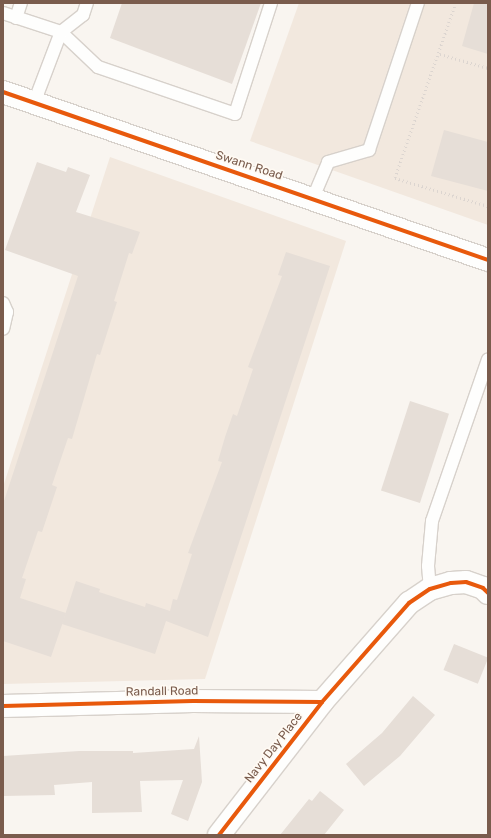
<!DOCTYPE html>
<style>
body{margin:0}
#map{position:relative;width:491px;height:838px;overflow:hidden;background:#f9f5f0;font-family:Rubik,sans-serif}
div>[style]{position:absolute}
.residential>*{inset:0;background:#f2e8de}
.building>*{inset:0;background:#e6ded7;transform-origin:0 0}
.path>*{height:2.5px;margin-top:-1.25px;transform-origin:0;background:repeating-linear-gradient(90deg,#dcd5d0 0 1px,transparent 0 4px)}
.roads{filter:drop-shadow(1px 0 #d7d1cb) drop-shadow(-1px 0 #d7d1cb) drop-shadow(0 1px #d7d1cb) drop-shadow(0 -1px #d7d1cb)}
.service>*{height:12px;margin:-6px;padding:0 6px;transform-origin:6px;border-radius:6px;background:#fefefd}
.minor>*{height:22px;margin:-11px;padding:0 11px;transform-origin:11px;border-radius:11px;background:#fefefd}
.cycleway>*{height:4px;margin:-2px;padding:0 2px;transform-origin:2px;border-radius:2px;background:#e8590c}
span{translate:-50% -50%;white-space:nowrap;text-align:center;line-height:1.15;-webkit-text-stroke:3.5px #fffaf3;paint-order:stroke}
.street-label{font-size:12px;color:#7a5c4d}
.frame{position:absolute;inset:0;border:4px solid #7a5c4d;pointer-events:none}
</style>
<div id="map">
<div class="residential">
<div style="clip-path:polygon(299px 3px,488px 3px,488px 225px,250px 141px)"></div>
<div style="clip-path:polygon(110px 157px,346px 241px,205px 679px,3px 684px,3px 487px)"></div>
</div>
<div class="building">
<div style="clip-path:polygon(122px 3px,261px 3px,232px 84px,110px 38px)"></div>
<div style="clip-path:polygon(474px 3px,488px 3px,488px 54px,462px 46px)"></div>
<div style="clip-path:polygon(444px 130px,488px 142px,488px 191px,431px 176px)"></div>
<div style="clip-path:polygon(37px 162px,66px 172px,68px 167px,90px 175px,76px 212px,140px 232px,132px 254px,129px 253px,114px 301px,117px 302px,100px 355px,97px 354px,72px 439px,68px 438px,52px 485px,57px 487px,42px 532px,38px 531px,22px 578px,26px 579px,20px 598px,66px 613px,51px 657px,3px 641px,3px 504px,78px 276px,5px 250px)"></div>
<div style="clip-path:polygon(286px 252px,330px 266px,208px 637px,166px 621px,155px 654px,62px 624px,76px 581px,100px 589px,99px 592px,145px 607px,146px 603px,170px 611px,173px 599px,177px 600px,192px 554px,188px 553px,222px 462px,218px 461px,225px 437px,233px 414px,237px 416px,253px 369px,248px 367px,282px 276px,278px 275px)"></div>
<div style="left:410px;top:401px;width:41px;height:94px;rotate:18deg"></div>
<div style="left:454px;top:644px;width:37px;height:28px;rotate:22deg"></div>
<div style="clip-path:polygon(413px 696px,435px 715px,400px 756px,364px 786px,346px 764px,382px 733px)"></div>
<div style="clip-path:polygon(199px 736px,202px 782px,188px 821px,171px 814px,183px 780px,140px 781px,142px 812px,92px 813px,92px 782px,54px 785px,55px 795px,3px 796px,3px 756px,79px 751px,133px 751px,133px 753px,194px 749px)"></div>
<div style="clip-path:polygon(320px 791px,344px 810px,324px 835px,280px 835px,309px 799px,312px 801px)"></div>
</div>
<div class="path">
<div style="left:456px;top:3px;width:185px;rotate:109.2deg"></div>
<div style="left:395px;top:178px;width:97px;rotate:16.8deg"></div>
<div style="left:440px;top:54px;width:50px;rotate:16.3deg"></div>
</div>
<div class="roads">
<div class="service">
<div style="left:3px;top:13px;width:61px;rotate:18.1deg"></div>
<div style="left:61px;top:32px;width:51px;rotate:43.4deg"></div>
<div style="left:98px;top:67px;width:145px;rotate:18.9deg"></div>
<div style="left:235px;top:114px;width:117px;rotate:-72deg"></div>
<div style="left:16px;top:18px;width:16px;rotate:-72deg"></div>
<div style="left:34px;top:103px;width:76px;rotate:-69.2deg"></div>
<div style="left:61px;top:32px;width:28px;rotate:-38deg"></div>
<div style="left:83px;top:15px;width:13px;rotate:-72deg"></div>
<div style="left:313px;top:198px;width:39px;rotate:-67deg"></div>
<div style="left:328px;top:162px;width:43px;rotate:-16.3deg"></div>
<div style="left:369px;top:150px;width:155px;rotate:-71.6deg"></div>
<div style="left:3px;top:303px;width:10px;rotate:66deg"></div>
<div style="left:7px;top:312px;width:17px;rotate:103deg"></div>
<div style="left:430px;top:589px;width:23px;rotate:-95deg"></div>
<div style="left:428px;top:566px;width:45px;rotate:-84.9deg"></div>
<div style="left:432px;top:521px;width:171px;rotate:-70.9deg"></div>
</div>
<div class="minor">
<div style="left:3px;top:92px;width:513px;rotate:19.11deg"></div>
<div style="left:3px;top:706px;width:190px;rotate:-1.5deg"></div>
<div style="left:193px;top:701px;width:129px;rotate:0.4deg"></div>
<div style="left:219px;top:835px;width:168px;rotate:-52.2deg"></div>
<div style="left:322px;top:702px;width:132px;rotate:-48.7deg"></div>
<div style="left:409px;top:603px;width:25px;rotate:-34deg"></div>
<div style="left:430px;top:589px;width:22px;rotate:-16deg"></div>
<div style="left:451px;top:583px;width:15px;rotate:-4deg"></div>
<div style="left:466px;top:582px;width:18px;rotate:19deg"></div>
<div style="left:483px;top:588px;width:7px;rotate:45deg"></div>
</div>
</div>
<div class="cycleway">
<div style="left:3px;top:92px;width:513px;rotate:19.11deg"></div>
<div style="left:3px;top:706px;width:190px;rotate:-1.5deg"></div>
<div style="left:193px;top:701px;width:129px;rotate:0.4deg"></div>
<div style="left:219px;top:835px;width:168px;rotate:-52.2deg"></div>
<div style="left:322px;top:702px;width:132px;rotate:-48.7deg"></div>
<div style="left:409px;top:603px;width:25px;rotate:-34deg"></div>
<div style="left:430px;top:589px;width:22px;rotate:-16deg"></div>
<div style="left:451px;top:583px;width:15px;rotate:-4deg"></div>
<div style="left:466px;top:582px;width:18px;rotate:19deg"></div>
<div style="left:483px;top:588px;width:7px;rotate:45deg"></div>
</div>
<div class="street-label">
<span style="left:249px;top:166px;rotate:18deg">Swann Road</span>
<span style="left:162px;top:692px;rotate:-1deg">Randall Road</span>
<span style="left:274px;top:748px;rotate:-52deg">Navy Day Place</span>
</div>
<div class="frame"></div>
</div>
